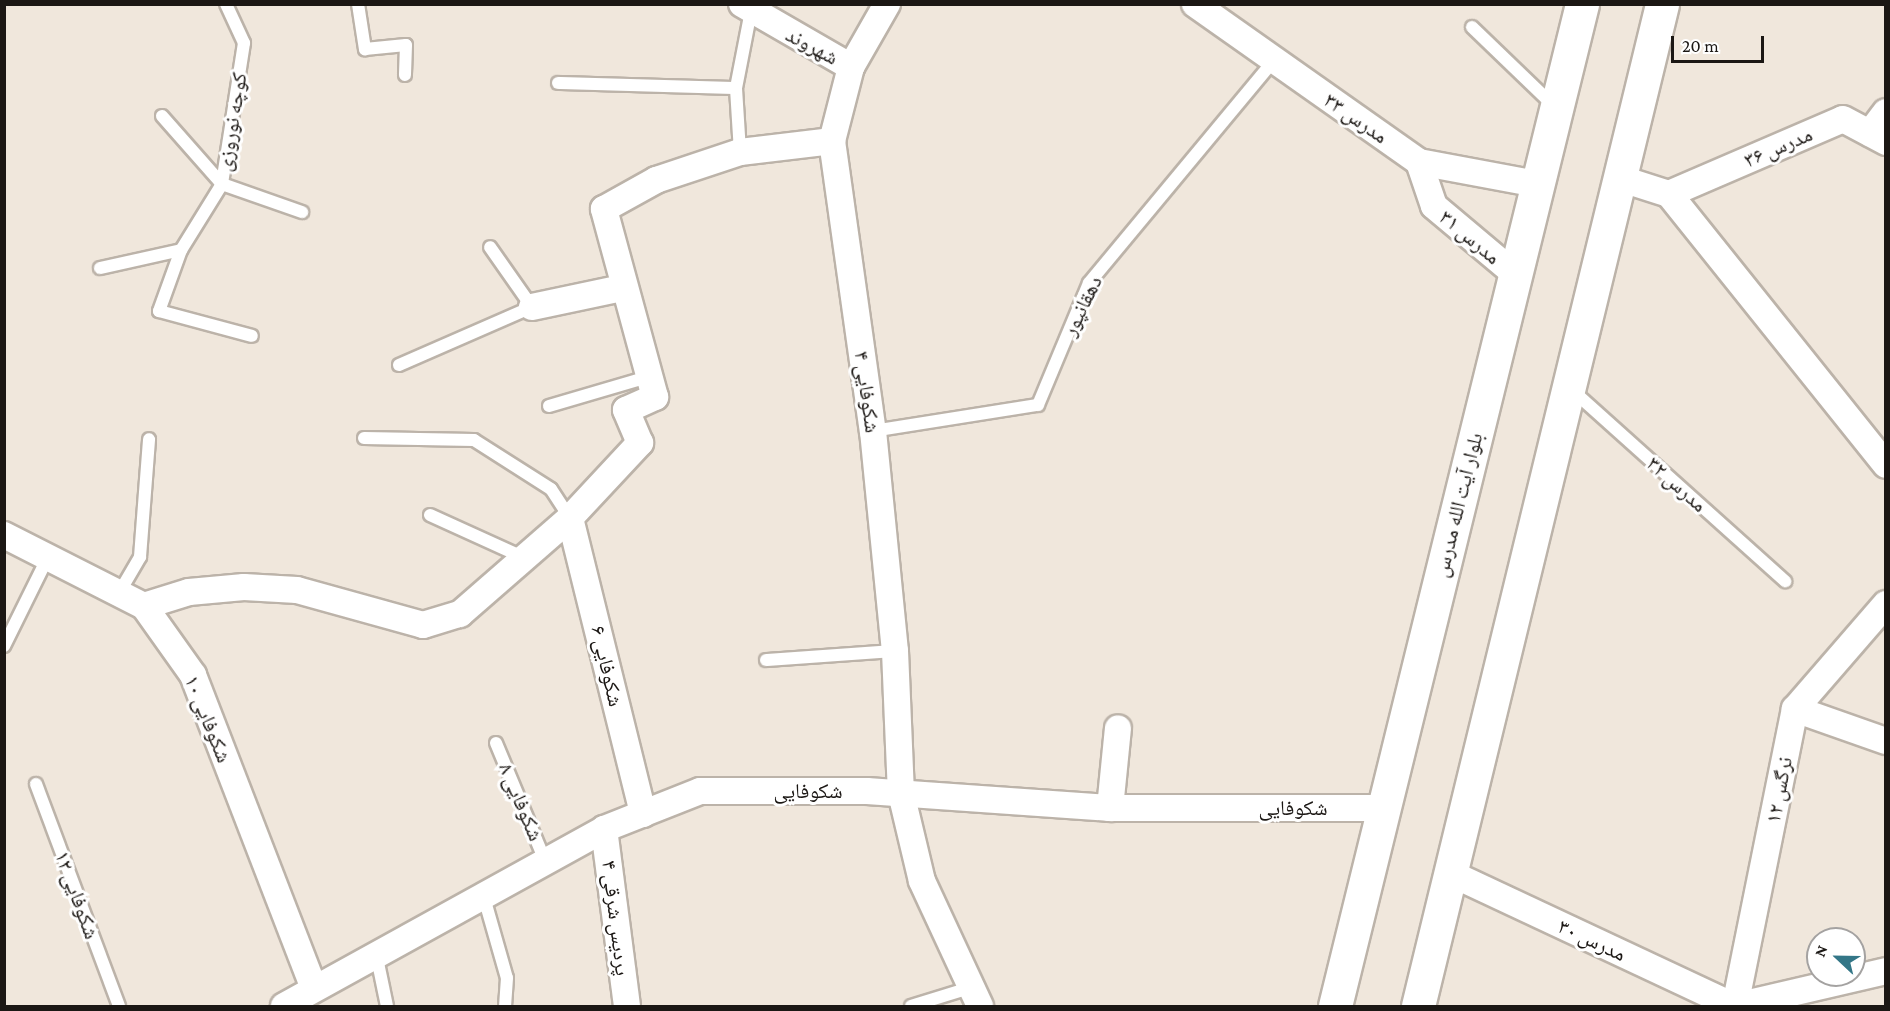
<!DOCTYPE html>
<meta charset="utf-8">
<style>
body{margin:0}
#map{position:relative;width:1890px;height:1011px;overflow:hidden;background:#f0e7dc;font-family:"Crimson Pro","Noto Naskh Arabic",serif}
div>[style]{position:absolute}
.roads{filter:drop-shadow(2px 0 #bcb3a9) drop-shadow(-2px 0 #bcb3a9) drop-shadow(0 2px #bcb3a9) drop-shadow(0 -2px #bcb3a9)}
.lane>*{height:12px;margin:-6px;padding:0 6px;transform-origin:6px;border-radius:6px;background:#fff}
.street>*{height:26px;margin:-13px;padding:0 13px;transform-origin:13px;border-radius:13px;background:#fff}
.secondary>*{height:33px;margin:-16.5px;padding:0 16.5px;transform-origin:16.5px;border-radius:16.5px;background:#fff}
span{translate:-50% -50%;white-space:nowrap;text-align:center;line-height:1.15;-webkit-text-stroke:6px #fff;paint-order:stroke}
.street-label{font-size:21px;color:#1b1714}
.frame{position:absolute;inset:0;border:6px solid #1b1714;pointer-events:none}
.north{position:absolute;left:1806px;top:927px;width:60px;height:60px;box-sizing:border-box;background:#fff;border:2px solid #a4a2a1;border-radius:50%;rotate:292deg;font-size:16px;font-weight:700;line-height:24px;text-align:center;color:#1b1714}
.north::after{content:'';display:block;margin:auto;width:21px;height:27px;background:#337687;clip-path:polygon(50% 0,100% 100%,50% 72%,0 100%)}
.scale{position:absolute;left:1671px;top:36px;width:93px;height:27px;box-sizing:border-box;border:3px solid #1b1714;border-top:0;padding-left:8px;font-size:18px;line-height:21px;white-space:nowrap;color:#1b1714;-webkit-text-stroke:4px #fff;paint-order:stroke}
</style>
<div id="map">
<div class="roads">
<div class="lane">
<div style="left:226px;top:4px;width:43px;rotate:65.2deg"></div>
<div style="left:244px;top:43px;width:143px;rotate:98.9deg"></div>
<div style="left:222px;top:184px;width:78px;rotate:121.8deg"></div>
<div style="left:181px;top:250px;width:65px;rotate:109.8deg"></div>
<div style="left:159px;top:311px;width:96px;rotate:15deg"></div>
<div style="left:358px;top:4px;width:46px;rotate:81.2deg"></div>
<div style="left:365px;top:49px;width:41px;rotate:-5.6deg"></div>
<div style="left:406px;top:45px;width:30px;rotate:92deg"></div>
<div style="left:1472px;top:27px;width:112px;rotate:43.9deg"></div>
<div style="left:558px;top:83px;width:178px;rotate:1.6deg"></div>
<div style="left:162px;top:116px;width:91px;rotate:48.6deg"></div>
<div style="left:222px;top:184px;width:85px;rotate:19.3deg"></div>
<div style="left:740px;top:152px;width:64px;rotate:-93.6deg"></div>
<div style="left:736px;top:88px;width:78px;rotate:-79deg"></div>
<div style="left:100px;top:268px;width:83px;rotate:-12.5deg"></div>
<div style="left:399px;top:365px;width:145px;rotate:-23.6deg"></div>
<div style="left:532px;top:307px;width:73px;rotate:-125deg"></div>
<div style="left:1571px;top:389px;width:288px;rotate:41.9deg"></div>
<div style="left:549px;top:406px;width:103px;rotate:-16.3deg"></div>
<div style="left:873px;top:431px;width:167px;rotate:-9deg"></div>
<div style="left:1038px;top:405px;width:132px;rotate:-67.3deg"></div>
<div style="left:1089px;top:283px;width:288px;rotate:-50.3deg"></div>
<div style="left:364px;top:438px;width:110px;rotate:1deg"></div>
<div style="left:474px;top:440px;width:91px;rotate:32.5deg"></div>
<div style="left:551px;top:489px;width:35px;rotate:57deg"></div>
<div style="left:430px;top:515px;width:104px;rotate:24.4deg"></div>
<div style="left:119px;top:593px;width:42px;rotate:-59.7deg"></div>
<div style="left:140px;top:557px;width:118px;rotate:-85.6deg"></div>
<div style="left:4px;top:646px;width:99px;rotate:-63.7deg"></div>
<div style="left:766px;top:660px;width:129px;rotate:-4deg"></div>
<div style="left:496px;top:743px;width:128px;rotate:67.4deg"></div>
<div style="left:36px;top:784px;width:237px;rotate:69.5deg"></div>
<div style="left:483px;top:894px;width:87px;rotate:74.1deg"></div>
<div style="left:507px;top:978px;width:28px;rotate:94deg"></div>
<div style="left:376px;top:953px;width:54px;rotate:78.3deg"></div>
<div style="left:911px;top:1006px;width:61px;rotate:-17.2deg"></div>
</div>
<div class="street">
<div style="left:742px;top:4px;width:126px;rotate:30deg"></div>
<div style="left:887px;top:4px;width:73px;rotate:119.7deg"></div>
<div style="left:851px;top:67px;width:76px;rotate:104.4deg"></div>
<div style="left:832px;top:141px;width:293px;rotate:82deg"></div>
<div style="left:873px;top:431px;width:221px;rotate:84.3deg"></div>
<div style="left:895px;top:651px;width:142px;rotate:87.6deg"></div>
<div style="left:901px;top:793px;width:90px;rotate:76.6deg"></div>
<div style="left:922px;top:881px;width:138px;rotate:65.1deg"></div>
<div style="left:1195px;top:4px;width:274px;rotate:35.2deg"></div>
<div style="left:1419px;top:162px;width:120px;rotate:10.6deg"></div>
<div style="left:1870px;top:133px;width:26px;rotate:-53deg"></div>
<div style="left:1419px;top:162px;width:46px;rotate:71.2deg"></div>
<div style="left:1434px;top:206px;width:106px;rotate:40deg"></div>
<div style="left:1619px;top:178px;width:52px;rotate:17.7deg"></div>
<div style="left:1669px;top:194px;width:347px;rotate:51.3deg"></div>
<div style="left:1669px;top:194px;width:189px;rotate:-23.3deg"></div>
<div style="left:1843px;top:119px;width:49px;rotate:28.1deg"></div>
<div style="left:532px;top:307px;width:92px;rotate:-11.9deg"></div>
<div style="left:570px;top:518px;width:305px;rotate:76.1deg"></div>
<div style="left:4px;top:535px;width:157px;rotate:26.9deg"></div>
<div style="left:144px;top:606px;width:85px;rotate:54.6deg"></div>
<div style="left:193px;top:675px;width:333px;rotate:68.9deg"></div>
<div style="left:144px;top:606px;width:47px;rotate:-17.3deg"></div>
<div style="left:189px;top:592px;width:55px;rotate:-5.2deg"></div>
<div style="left:244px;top:587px;width:53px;rotate:3.2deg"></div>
<div style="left:297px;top:590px;width:131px;rotate:15.5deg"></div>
<div style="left:423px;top:625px;width:39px;rotate:-17deg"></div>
<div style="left:460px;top:614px;width:146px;rotate:-41.1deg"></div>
<div style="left:570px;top:518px;width:103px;rotate:-47deg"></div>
<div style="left:640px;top:443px;width:36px;rotate:-113deg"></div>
<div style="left:626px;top:410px;width:32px;rotate:-24deg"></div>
<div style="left:655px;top:397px;width:195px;rotate:-105.2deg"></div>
<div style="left:604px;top:209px;width:60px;rotate:-29.1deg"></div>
<div style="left:656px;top:180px;width:89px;rotate:-18.4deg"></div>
<div style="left:740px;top:152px;width:93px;rotate:-6.8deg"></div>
<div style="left:1795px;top:709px;width:96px;rotate:19.4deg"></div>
<div style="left:1110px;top:808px;width:80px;rotate:-84.3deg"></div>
<div style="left:604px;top:829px;width:178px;rotate:82.6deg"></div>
<div style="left:1450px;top:873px;width:314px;rotate:25.1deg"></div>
<div style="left:284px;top:1006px;width:366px;rotate:-28.9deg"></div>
<div style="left:604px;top:829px;width:103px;rotate:-21.6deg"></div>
<div style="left:700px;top:791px;width:167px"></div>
<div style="left:867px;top:791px;width:244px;rotate:4deg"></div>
<div style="left:1110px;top:808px;width:274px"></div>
<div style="left:1735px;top:1006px;width:303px;rotate:-78.6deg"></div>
<div style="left:1795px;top:709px;width:139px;rotate:-49.1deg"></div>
<div style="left:1736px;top:1006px;width:154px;rotate:-13.1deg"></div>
</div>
<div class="secondary">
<div style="left:1335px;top:1006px;width:1032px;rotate:-76.15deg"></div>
<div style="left:1418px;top:1006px;width:1031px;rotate:-76.31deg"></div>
</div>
</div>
<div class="street-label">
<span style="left:812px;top:46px;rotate:28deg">شهروند</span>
<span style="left:1356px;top:118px;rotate:35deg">مدرس ۳۳</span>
<span style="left:232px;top:122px;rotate:-81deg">کوچه نوروزی</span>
<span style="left:1778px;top:147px;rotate:-23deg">مدرس ۳۶</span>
<span style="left:1470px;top:237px;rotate:40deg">مدرس ۳۱</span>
<span style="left:1082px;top:306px;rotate:-64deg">دهقانپور</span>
<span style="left:867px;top:392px;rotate:82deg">شکوفایی ۴</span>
<span style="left:1677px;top:484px;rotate:42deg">مدرس ۳۲</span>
<span style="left:1458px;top:505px;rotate:-76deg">بلوار آیت الله مدرس</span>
<span style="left:607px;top:666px;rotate:77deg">شکوفایی ۶</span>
<span style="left:208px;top:719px;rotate:68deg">شکوفایی ۱۰</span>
<span style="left:1779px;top:790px;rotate:-79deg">نرگس ۱۲</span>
<span style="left:808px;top:791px">شکوفایی</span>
<span style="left:521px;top:802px;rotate:67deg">شکوفایی ۸</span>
<span style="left:1293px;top:808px">شکوفایی</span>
<span style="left:77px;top:895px;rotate:70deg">شکوفایی ۱۲</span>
<span style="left:616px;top:918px;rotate:83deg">پردیس شرقی ۴</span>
<span style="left:1592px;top:940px;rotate:25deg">مدرس ۳۰</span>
</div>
<div class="frame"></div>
<div class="north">N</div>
<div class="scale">20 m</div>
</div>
